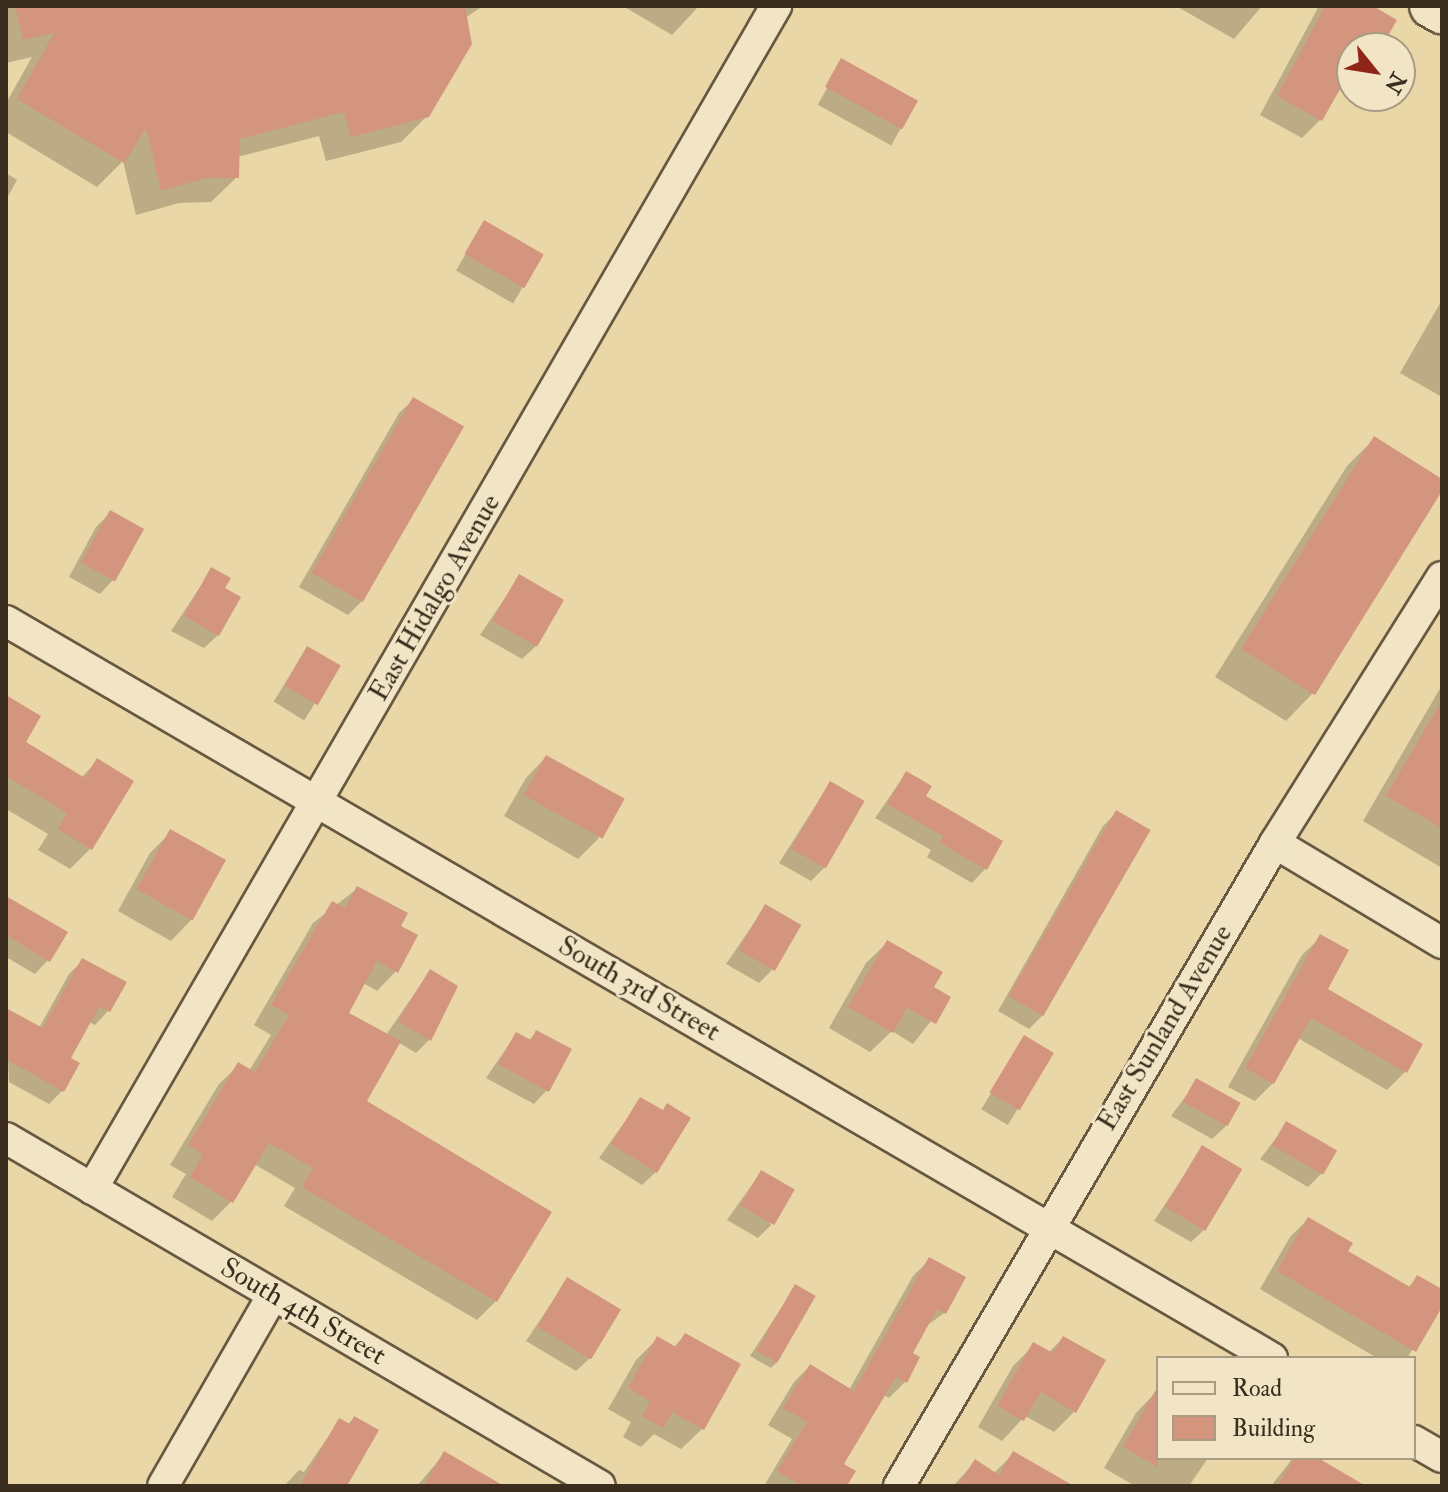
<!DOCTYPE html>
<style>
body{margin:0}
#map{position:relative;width:1448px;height:1492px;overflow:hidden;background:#ead7a8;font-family:"IM FELL Double Pica",serif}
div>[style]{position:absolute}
.shadow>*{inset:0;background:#0003;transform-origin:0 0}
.building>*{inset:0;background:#d3957e;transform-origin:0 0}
.roads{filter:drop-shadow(2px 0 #685841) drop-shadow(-2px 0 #685841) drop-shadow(0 2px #685841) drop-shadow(0 -2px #685841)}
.street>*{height:30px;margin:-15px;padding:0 15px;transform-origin:15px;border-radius:15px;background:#f1e5c6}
.secondary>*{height:42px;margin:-21px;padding:0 21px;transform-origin:21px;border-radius:21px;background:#f1e5c6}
span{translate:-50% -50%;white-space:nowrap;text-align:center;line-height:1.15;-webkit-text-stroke:6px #f1e5c6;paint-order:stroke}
.street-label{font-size:28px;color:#3c2e1f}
.frame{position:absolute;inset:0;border:8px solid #3c2e1f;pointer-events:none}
.legend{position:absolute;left:1156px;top:1356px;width:260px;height:104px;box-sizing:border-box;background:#f1e5c6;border:2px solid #a99c83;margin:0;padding:10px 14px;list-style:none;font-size:24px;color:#3c2e1f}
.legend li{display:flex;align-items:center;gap:16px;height:40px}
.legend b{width:40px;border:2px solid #a99c83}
.north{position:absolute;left:1336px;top:32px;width:80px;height:80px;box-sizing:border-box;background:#f1e5c6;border:2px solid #a99c83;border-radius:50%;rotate:120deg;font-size:22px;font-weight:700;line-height:32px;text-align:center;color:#3c2e1f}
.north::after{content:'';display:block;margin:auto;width:28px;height:36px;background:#8f2418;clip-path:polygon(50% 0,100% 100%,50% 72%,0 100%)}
</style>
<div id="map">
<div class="shadow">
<div style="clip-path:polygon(6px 6px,483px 6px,465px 18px,427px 116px,401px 142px,326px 161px,319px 136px,237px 157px,237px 177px,211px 202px,179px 203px,136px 215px,123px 161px,97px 187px,6px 132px,6px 103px,32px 57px,6px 63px)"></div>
<div style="clip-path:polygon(623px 6px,699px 6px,672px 35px)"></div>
<div style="clip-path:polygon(1176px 6px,1262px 6px,1234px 39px)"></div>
<div style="clip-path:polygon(1319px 6px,1369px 6px,1379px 48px,1352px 48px,1352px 84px,1347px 90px,1340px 85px,1320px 120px,1302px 138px,1260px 115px)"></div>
<div style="left:842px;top:61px;width:84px;height:50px;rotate:29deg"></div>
<div style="clip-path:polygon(6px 173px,17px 180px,6px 200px)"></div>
<div style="left:484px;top:222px;width:66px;height:56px;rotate:30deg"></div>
<div style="clip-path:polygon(1442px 300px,1442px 397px,1400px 373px)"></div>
<div style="clip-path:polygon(413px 400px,361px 602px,348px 615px,299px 587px,399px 413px)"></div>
<div style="clip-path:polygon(1374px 439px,1442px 481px,1442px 487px,1313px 693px,1286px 721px,1215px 677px,1347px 466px)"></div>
<div style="clip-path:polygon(110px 513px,141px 530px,113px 580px,100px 594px,69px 577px,96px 527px)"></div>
<div style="clip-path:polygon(212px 569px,222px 589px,218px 635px,204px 648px,171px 631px)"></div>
<div style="clip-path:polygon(519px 577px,536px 646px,522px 659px,480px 635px)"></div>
<div style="left:307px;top:648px;width:36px;height:63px;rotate:32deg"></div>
<div style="clip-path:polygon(1442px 685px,1442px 868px,1363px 821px)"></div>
<div style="clip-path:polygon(6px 698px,23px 742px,81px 778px,97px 761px,91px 848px,70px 869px,38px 850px,48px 834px,6px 809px)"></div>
<div style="clip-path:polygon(546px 757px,599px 838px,578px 859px,504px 816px,526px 778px)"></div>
<div style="clip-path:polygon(906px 773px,985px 869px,972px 883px,927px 857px,931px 850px,875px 818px)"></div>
<div style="clip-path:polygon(830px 783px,824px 868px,811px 881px,779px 863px)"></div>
<div style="clip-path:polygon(1117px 812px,1148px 830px,1043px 1015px,1029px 1029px,998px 1011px,1103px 826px)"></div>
<div style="clip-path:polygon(171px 832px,191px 920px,171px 941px,118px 911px,150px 853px)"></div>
<div style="clip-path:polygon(358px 888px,399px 927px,396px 971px,377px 991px,363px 983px,346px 1014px,386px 1035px,430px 971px,430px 1039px,416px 1053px,398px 1042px,364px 1102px,496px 1301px,477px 1320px,284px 1206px,295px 1188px,254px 1164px,231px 1202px,212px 1221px,172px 1197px,186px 1174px,170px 1165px,219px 1084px,239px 1065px,249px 1071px,271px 1035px,254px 1025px,313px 923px)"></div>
<div style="clip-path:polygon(6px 898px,48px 960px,35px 974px,6px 957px)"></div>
<div style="clip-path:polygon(765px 907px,773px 969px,759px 983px,726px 964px)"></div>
<div style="clip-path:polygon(1321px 937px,1325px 990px,1405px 1072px,1387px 1090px,1298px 1038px,1273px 1083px,1255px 1101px,1228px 1087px,1302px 955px)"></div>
<div style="clip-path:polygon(887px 943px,931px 988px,949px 998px,913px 1044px,892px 1031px,870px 1052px,829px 1028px,866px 963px)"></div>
<div style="clip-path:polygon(83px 960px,108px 1011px,95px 1025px,89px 1022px,68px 1059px,62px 1091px,49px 1104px,9px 1082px,6px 1010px,39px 1028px,69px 974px)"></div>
<div style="clip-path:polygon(537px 1032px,547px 1090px,534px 1104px,486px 1078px,516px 1034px,528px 1041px)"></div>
<div style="left:1024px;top:1038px;width:31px;height:83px;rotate:31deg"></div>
<div style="clip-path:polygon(1197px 1081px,1226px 1126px,1212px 1139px,1171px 1116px)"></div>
<div style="clip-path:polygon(641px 1099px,656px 1172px,642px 1185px,599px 1158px)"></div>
<div style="clip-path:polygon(1287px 1124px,1322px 1173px,1308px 1187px,1260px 1159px)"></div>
<div style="clip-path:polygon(1202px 1148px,1205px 1229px,1191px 1242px,1154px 1221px)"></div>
<div style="clip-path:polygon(761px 1172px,771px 1225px,758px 1238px,727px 1220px)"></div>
<div style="clip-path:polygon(1308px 1219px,1346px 1252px,1407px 1288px,1418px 1278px,1442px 1292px,1442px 1303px,1407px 1358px,1377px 1358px,1260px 1289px,1290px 1237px)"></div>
<div style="clip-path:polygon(930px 1259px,944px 1313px,925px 1327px,910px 1354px,905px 1382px,889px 1398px,884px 1395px,842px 1465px,845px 1486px,764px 1486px,792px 1439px,768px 1425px,794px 1382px,810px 1366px,849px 1390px,913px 1276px)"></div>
<div style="clip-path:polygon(567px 1280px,590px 1358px,576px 1371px,526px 1341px)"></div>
<div style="clip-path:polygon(795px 1287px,777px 1362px,771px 1368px,750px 1356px)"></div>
<div style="clip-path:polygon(685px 1335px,702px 1429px,681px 1449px,654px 1434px,641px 1447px,623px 1437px,631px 1422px,608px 1409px,636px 1360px,657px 1339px,673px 1348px)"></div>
<div style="clip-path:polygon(1063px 1338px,1075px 1411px,1054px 1432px,1025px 1416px,1002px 1441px,978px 1427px,1013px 1366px,1034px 1345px,1048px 1353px)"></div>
<div style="clip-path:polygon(1156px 1392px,1158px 1458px,1208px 1458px,1189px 1486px,1135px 1486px,1104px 1468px,1136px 1413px)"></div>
<div style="clip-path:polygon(354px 1418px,341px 1486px,284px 1486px,299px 1470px,304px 1472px,339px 1421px,347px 1425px)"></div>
<div style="clip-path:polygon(444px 1454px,472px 1486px,417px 1486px)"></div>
<div style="clip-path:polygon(1013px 1454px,1042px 1486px,953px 1486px,975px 1462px,994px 1473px)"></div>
<div style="clip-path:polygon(1293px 1458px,1314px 1458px,1349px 1486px,1271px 1486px)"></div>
</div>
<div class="building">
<div style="clip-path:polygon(15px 6px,465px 6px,472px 44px,429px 117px,351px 137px,344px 112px,240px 139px,239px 178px,206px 178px,161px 191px,146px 128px,124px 163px,17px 99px,54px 33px,23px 40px)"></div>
<div style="clip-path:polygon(1325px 6px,1373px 6px,1397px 20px,1381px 48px,1352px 48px,1352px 68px,1322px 121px,1277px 96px)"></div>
<div style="left:841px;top:58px;width:88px;height:33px;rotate:29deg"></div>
<div style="left:484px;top:220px;width:69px;height:39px;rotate:30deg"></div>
<div style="left:413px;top:397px;width:59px;height:203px;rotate:30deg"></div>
<div style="clip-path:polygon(1374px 436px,1442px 479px,1442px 491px,1315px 695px,1241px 649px)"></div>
<div style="left:110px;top:510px;width:39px;height:60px;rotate:29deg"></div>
<div style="clip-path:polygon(211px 567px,231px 578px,225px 588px,241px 597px,219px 636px,184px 616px)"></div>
<div style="left:519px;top:574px;width:52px;height:54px;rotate:30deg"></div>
<div style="left:307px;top:646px;width:39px;height:46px;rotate:30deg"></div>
<div style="clip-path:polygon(6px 695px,41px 716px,26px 742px,85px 778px,97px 758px,134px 781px,92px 850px,58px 829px,67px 813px,6px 776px)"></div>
<div style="clip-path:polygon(1442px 700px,1442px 828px,1386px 796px)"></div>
<div style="left:546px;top:755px;width:90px;height:46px;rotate:29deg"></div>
<div style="clip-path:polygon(906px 771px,932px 786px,926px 796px,1003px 841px,987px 870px,940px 843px,943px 836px,887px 804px)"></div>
<div style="left:830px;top:781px;width:40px;height:78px;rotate:30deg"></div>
<div style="left:1116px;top:810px;width:40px;height:215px;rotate:30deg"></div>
<div style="left:170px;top:829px;width:64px;height:69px;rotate:29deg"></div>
<div style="clip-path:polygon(357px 886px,408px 913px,401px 926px,418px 935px,398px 973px,377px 961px,349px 1013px,401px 1041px,367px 1101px,552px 1212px,497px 1302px,302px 1187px,313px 1168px,269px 1143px,233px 1203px,190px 1177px,203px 1154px,188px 1145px,238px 1062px,255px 1072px,289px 1015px,271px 1005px,332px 901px,345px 908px)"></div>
<div style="clip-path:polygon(6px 896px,68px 932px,50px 962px,6px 935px)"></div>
<div style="left:765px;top:904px;width:42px;height:53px;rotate:30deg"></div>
<div style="clip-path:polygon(1320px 934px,1349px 950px,1328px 989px,1423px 1044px,1407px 1073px,1311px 1018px,1274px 1084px,1245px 1068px)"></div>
<div style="clip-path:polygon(887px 940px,943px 972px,934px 987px,951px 997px,936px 1024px,907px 1008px,893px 1033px,848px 1007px)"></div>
<div style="clip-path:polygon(82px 958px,127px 982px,110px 1012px,99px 1007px,71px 1058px,80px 1063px,64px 1092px,6px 1059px,6px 1008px,43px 1028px)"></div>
<div style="clip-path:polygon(430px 969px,458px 986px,431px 1041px,398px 1021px)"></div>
<div style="clip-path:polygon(536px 1030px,572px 1049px,549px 1092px,498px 1064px,516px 1032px,531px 1040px)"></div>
<div style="left:1024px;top:1035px;width:35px;height:67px;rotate:31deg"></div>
<div style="left:1196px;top:1078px;width:51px;height:27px;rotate:29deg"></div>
<div style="clip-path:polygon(640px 1097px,663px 1110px,667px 1103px,691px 1118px,657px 1173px,611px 1144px)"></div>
<div style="left:1286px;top:1121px;width:59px;height:28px;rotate:30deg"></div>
<div style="left:1202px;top:1145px;width:47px;height:72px;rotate:31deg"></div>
<div style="left:761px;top:1170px;width:39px;height:41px;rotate:30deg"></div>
<div style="clip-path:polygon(1308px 1217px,1353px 1243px,1348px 1251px,1410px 1287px,1417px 1275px,1442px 1289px,1442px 1307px,1416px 1352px,1277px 1271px)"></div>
<div style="clip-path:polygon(929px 1257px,966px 1277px,946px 1314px,937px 1309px,913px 1353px,920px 1357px,907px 1383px,896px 1377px,844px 1464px,856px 1471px,847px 1486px,802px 1486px,777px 1471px,807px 1422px,783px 1408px,810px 1364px,854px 1391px)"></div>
<div style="left:567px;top:1277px;width:63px;height:58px;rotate:31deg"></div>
<div style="left:795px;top:1284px;width:24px;height:77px;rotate:30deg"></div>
<div style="clip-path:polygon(685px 1333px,741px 1364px,704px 1430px,672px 1412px,663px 1428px,642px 1416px,650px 1401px,628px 1388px,657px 1336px,676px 1347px)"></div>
<div style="clip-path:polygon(1063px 1336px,1106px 1360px,1076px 1413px,1041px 1392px,1024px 1421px,997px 1406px,1033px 1342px,1053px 1353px)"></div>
<div style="clip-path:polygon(1158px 1386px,1158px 1467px,1123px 1447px)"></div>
<div style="clip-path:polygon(354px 1416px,379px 1430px,347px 1486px,300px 1486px,339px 1418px,350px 1424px)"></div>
<div style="clip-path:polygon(444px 1451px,504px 1486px,424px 1486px)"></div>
<div style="clip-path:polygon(1013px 1451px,1074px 1486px,958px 1486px,975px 1459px,999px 1475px)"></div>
<div style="clip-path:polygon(1294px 1458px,1318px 1458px,1366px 1486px,1278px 1486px)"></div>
</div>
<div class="roads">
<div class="street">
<div style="left:6px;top:621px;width:1465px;rotate:30.21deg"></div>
<div style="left:1275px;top:843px;width:195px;rotate:30.9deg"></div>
<div style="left:6px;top:1138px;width:688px;rotate:30.36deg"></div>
<div style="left:92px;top:1189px;width:1367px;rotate:-59.96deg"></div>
<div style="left:1414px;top:1441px;width:32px;rotate:30deg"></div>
<div style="left:163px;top:1486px;width:220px;rotate:-60.1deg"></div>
<div style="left:899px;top:1486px;width:745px;rotate:-59.68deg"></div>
<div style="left:1275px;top:843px;width:314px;rotate:-57.9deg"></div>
</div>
<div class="secondary">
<div style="left:1431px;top:6px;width:13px;rotate:29deg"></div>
</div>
</div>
<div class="street-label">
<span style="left:435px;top:598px;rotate:-60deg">East Hidalgo Avenue</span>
<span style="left:639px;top:989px;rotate:30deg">South 3rd Street</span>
<span style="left:1165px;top:1028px;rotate:-59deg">East Sunland Avenue</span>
<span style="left:303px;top:1312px;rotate:30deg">South 4th Street</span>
</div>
<div class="frame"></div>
<ul class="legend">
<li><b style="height:10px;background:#f1e5c6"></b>Road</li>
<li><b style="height:22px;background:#d3957e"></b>Building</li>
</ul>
<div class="north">N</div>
</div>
